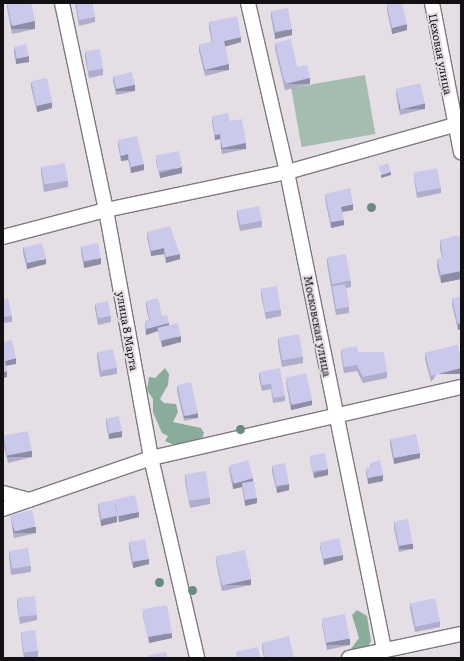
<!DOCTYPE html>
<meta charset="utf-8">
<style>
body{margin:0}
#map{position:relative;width:464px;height:661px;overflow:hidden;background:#e5dfe5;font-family:Literata,serif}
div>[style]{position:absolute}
.green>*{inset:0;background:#a5bdb0;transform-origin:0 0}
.forest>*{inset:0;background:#89ad9a}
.roads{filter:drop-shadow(1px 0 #7f7a80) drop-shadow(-1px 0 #7f7a80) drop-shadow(0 1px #7f7a80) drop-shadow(0 -1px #7f7a80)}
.minor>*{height:14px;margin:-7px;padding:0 7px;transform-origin:7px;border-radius:7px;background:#fff}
.trees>*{width:9px;height:9px;margin:-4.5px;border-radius:50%;background:#678b80}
.wall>*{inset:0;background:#aeadcb}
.shaded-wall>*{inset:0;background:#8d8da5;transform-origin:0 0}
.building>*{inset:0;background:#cac9ec;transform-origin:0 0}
span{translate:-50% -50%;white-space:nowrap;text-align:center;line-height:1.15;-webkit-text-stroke:4px #e5dfe5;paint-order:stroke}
.street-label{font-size:11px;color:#121013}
.frame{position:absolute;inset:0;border:4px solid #121013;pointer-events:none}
</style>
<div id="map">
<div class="green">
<div style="left:365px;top:75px;width:60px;height:75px;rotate:80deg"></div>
</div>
<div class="forest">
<div style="clip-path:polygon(165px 368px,169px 374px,168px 385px,160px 399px,164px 403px,176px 404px,178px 412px,173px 422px,201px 428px,204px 433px,202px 439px,179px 447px,165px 441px,168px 436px,162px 433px,153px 412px,153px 399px,147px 390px,149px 377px,155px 378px)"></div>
<div style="clip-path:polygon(357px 610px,367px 616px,371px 641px,367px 650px,347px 654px,359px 638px,352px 615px)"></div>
</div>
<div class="roads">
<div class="minor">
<div style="left:62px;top:3px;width:212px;rotate:78deg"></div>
<div style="left:106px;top:210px;width:252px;rotate:79.7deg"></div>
<div style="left:151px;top:458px;width:205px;rotate:77deg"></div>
<div style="left:248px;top:3px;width:173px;rotate:77deg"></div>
<div style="left:287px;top:172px;width:488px;rotate:78.5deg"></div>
<div style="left:432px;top:3px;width:152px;rotate:79deg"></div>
<div style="left:3px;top:237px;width:106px;rotate:-14.7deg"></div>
<div style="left:106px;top:210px;width:185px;rotate:-11.9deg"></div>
<div style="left:287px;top:172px;width:181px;rotate:-15.7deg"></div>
<div style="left:3px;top:493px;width:27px;rotate:15deg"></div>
<div style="left:3px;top:509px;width:157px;rotate:-19deg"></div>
<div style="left:151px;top:458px;width:318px;rotate:-12.9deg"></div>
<div style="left:349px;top:658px;width:115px;rotate:-12.1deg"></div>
</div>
</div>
<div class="trees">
<div style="left:371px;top:207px"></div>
<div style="left:240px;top:429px"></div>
<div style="left:159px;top:582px"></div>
<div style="left:192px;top:590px"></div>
</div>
<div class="wall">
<div style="clip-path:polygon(7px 3px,31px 3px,35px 29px,12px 34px,7px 8px)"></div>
<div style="clip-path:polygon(75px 3px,92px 3px,95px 17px,95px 22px,79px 26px)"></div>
<div style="clip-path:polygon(387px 4px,407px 30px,392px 34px,387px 10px)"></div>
<div style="clip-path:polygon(271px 12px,292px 35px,275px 39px,271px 17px)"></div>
<div style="clip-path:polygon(209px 22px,241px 42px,225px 46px,229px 70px,205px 76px,199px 51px,199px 45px,212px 42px,209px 28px)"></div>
<div style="clip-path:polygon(275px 43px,297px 67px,310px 84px,285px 90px,275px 49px)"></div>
<div style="clip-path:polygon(14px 47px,29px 62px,16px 64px,14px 53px)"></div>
<div style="clip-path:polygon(85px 52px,103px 69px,103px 75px,89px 78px,85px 57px)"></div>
<div style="clip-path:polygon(113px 76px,135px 91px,116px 95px,113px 81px)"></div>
<div style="clip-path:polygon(31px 82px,52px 108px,37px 112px,31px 87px)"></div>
<div style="clip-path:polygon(396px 89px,425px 109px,400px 115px,396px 95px)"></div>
<div style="clip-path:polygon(212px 116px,230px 121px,246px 149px,222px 154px,220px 139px,215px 140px,212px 122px)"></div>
<div style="clip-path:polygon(118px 140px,144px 170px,131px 173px,128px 160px,121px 161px,118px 146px)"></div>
<div style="clip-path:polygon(156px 156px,182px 173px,160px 178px,156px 162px)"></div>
<div style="clip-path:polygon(41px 167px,68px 181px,68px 187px,44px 192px,41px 173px)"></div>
<div style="clip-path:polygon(414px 173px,441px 188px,441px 193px,417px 198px,414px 178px)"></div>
<div style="clip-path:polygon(325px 194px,353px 210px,342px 212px,344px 225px,331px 228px,325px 199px)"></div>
<div style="clip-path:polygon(237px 210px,262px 221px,262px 227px,240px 231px,237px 216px)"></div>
<div style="clip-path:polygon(147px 232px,180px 259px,166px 263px,164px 254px,151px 256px,147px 237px)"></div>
<div style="clip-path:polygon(440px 240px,461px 242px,461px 279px,441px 283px,437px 267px,437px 259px,442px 258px,440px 248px)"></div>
<div style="clip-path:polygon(81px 246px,101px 264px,84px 268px,81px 252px)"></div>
<div style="clip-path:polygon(23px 247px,46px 264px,27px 269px,23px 253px)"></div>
<div style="clip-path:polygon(327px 258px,351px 281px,351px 287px,346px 288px,349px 307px,349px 313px,336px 315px,327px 264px)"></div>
<div style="clip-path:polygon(261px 289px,281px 310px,281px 316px,266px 319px,261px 295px)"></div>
<div style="clip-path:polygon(461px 297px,461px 329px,458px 330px,452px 305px,452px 299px)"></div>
<div style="clip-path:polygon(3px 299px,12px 316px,12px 322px,3px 323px)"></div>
<div style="clip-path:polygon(146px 301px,162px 316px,181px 342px,162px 347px,158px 331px,146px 335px,145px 327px,145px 321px,149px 320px,146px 307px)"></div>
<div style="clip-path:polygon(95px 304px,111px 316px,111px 322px,98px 325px,95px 309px)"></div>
<div style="clip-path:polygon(278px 338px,303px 357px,303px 363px,282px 367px,278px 344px)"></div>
<div style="clip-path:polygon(458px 345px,431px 382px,425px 359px,425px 353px)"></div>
<div style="clip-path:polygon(341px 349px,358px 352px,387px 372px,387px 378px,363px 383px,357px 371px,344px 373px,341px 355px)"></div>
<div style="clip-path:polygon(97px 352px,117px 368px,117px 374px,100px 377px,97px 357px)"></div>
<div style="clip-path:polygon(259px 372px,285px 396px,285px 401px,273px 403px,271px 389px,262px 391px,259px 378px)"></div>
<div style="clip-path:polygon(286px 378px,312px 405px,291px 410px,286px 383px)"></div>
<div style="clip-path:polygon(177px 385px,198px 418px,184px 421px,177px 391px)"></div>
<div style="clip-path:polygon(106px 418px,122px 437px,109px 439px,106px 424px)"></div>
<div style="clip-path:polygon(3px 436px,32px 457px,8px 463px,3px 442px)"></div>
<div style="clip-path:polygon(390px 439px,420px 458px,394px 464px,390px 445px)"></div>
<div style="clip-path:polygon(310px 457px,328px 475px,314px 478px,310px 462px)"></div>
<div style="clip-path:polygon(370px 463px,383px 481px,368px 484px,366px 474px,366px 469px,370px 468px)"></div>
<div style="clip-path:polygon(229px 465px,253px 481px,257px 503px,245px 506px,242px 487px,233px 489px,229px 470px)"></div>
<div style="clip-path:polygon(272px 466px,289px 490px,277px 493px,272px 472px)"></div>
<div style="clip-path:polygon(185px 475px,210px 498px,210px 504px,190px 508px,185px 481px)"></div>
<div style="clip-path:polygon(115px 500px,139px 517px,119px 522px,116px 508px,117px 522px,101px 526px,98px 509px,98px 504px,115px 505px)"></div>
<div style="clip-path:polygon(11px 515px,36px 533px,14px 538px,11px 521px)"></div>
<div style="clip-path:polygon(394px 522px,413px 549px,399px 552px,394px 528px)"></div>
<div style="clip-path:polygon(129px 542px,149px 564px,133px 568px,129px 548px)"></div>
<div style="clip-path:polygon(320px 543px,343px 560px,324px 565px,320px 548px)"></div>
<div style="clip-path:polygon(9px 551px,31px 566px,31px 572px,11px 575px,9px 557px)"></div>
<div style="clip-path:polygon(216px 556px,251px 585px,222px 591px,216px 562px)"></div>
<div style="clip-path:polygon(17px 600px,37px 615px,37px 620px,20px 624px,17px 605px)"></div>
<div style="clip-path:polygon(410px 603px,440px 621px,440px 627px,415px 632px,410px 608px)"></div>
<div style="clip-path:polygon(143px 610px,172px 638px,149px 643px,143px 616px)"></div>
<div style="clip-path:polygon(322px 619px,350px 645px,327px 650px,322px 625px)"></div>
<div style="clip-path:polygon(21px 632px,38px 651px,38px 657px,24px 658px,21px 637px)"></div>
<div style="clip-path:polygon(262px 643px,294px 658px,264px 658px,262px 648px)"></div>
</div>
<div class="shaded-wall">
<div style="left:35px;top:21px;width:8px;height:24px;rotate:90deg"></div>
<div style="clip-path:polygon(407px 24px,407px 30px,392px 34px,392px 28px)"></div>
<div style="clip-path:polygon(292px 29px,292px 35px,275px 39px,275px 33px)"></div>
<div style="clip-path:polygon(241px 37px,241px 42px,224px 47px,224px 41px)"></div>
<div style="clip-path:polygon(29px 56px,29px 62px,16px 64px,16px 59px)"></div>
<div style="left:229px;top:64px;width:6px;height:25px;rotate:90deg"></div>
<div style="left:310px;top:78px;width:6px;height:26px;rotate:90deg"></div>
<div style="left:135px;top:85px;width:6px;height:19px;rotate:90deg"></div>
<div style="clip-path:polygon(52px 102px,52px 108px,37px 112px,37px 106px)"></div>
<div style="left:425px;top:103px;width:6px;height:26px;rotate:90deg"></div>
<div style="clip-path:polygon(220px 134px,220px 139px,215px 140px,215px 135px)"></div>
<div style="left:246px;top:143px;width:6px;height:25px;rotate:90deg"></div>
<div style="clip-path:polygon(128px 154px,128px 160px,121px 161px,121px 156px)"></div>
<div style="clip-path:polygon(144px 164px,144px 170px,131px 173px,131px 167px)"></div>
<div style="clip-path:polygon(182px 167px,182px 173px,160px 178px,160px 173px)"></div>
<div style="clip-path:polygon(391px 172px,391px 175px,381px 178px,381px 175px)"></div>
<div style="clip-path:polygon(353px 204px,353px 210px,341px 212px,341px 207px)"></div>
<div style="left:3px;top:208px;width:1px;height:6px"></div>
<div style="clip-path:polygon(344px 220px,344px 225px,331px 228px,331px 222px)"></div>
<div style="clip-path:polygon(164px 248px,164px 254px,151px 256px,151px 251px)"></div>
<div style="clip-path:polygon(180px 254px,180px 259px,166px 263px,166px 257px)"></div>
<div style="clip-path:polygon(101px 258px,101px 264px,84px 268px,84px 262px)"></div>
<div style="clip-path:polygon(46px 259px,46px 264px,27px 269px,27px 263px)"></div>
<div style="clip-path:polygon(461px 271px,461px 279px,441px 283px,441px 275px)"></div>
<div style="clip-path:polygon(169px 323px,169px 329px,158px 328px,158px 331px,146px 335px,146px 329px)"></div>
<div style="clip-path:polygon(461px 323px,461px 329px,458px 330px,458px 324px)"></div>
<div style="clip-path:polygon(181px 336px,181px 342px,162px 347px,162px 341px)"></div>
<div style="clip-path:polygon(16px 358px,16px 364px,5px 366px,5px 361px)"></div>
<div style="left:461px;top:368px;width:6px;height:31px;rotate:90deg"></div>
<div style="clip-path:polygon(7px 371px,7px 377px,3px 378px,3px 372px)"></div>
<div style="clip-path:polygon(312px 400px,312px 405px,291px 410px,291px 404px)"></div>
<div style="left:198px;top:413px;width:5px;height:14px;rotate:90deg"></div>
<div style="clip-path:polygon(122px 431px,122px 437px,109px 439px,109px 434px)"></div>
<div style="left:32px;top:451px;width:6px;height:25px;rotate:90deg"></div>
<div style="clip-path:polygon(420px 453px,420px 458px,394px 464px,394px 458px)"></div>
<div style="clip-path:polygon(328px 469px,328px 475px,314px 478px,314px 473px)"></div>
<div style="clip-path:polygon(383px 475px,383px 481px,368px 484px,368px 478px)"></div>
<div style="clip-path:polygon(253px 478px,253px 484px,242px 484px,242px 487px,233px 489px,233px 483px)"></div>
<div style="clip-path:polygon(289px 484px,289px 490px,277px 493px,277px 487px)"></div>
<div style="clip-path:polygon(257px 498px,257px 503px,245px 506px,245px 500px)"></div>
<div style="clip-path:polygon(139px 512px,139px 517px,119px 522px,119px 516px)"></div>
<div style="clip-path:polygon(117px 516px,117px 522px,101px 526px,101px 520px)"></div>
<div style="left:36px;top:527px;width:6px;height:23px;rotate:90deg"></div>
<div style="left:413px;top:544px;width:5px;height:14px;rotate:90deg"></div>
<div style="clip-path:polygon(343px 555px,343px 560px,324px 565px,324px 559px)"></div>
<div style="clip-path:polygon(149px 559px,149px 564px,133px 568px,133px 562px)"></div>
<div style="left:251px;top:579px;width:6px;height:30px;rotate:90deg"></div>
<div style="clip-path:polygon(172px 633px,172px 638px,149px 643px,149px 637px)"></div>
<div style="left:350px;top:639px;width:6px;height:24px;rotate:90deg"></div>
</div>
<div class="building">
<div style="clip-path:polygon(7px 3px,31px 3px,35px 21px,12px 26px)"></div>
<div style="clip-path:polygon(76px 3px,92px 3px,95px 17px,79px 20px)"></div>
<div style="clip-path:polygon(391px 3px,402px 3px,407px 24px,392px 28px,387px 4px)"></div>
<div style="left:288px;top:8px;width:21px;height:17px;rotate:79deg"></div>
<div style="clip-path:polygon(237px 16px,241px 37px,224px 41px,229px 64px,205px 70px,199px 45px,213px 42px,209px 22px)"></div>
<div style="clip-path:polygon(291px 39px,297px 67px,307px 65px,310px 78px,285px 84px,275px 43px)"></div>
<div style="left:26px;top:44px;width:12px;height:12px;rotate:76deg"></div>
<div style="left:100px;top:49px;width:20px;height:15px;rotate:81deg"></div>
<div style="left:132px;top:72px;width:13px;height:19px;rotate:77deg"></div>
<div style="left:47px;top:78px;width:25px;height:16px;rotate:78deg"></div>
<div style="left:420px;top:83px;width:21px;height:25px;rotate:76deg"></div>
<div style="clip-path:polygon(228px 113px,230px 121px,242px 119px,246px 143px,222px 148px,220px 134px,215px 135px,212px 116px)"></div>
<div style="clip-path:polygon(137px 136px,144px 164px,131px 167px,128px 154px,121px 156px,118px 140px)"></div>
<div style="left:179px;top:151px;width:16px;height:24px;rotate:79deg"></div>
<div style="left:65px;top:163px;width:18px;height:24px;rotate:81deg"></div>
<div style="left:388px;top:163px;width:9px;height:10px;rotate:72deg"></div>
<div style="left:437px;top:168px;width:20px;height:24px;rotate:79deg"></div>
<div style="clip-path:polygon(350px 188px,353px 204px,341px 207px,344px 220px,331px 222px,325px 194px)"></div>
<div style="left:259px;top:206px;width:15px;height:22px;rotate:79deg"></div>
<div style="clip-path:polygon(170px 226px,180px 254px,166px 257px,164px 248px,151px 251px,147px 232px)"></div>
<div style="clip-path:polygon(459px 235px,461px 242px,461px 255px,460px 255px,461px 262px,461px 271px,441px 275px,437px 259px,443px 257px,440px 240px)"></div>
<div style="left:42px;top:243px;width:16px;height:19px;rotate:76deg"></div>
<div style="left:98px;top:243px;width:15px;height:17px;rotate:79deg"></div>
<div style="left:346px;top:254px;width:27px;height:19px;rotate:80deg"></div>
<div style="left:345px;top:284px;width:23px;height:13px;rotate:80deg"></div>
<div style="left:277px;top:286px;width:24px;height:16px;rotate:81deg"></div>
<div style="clip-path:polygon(461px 297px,461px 323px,458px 324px,452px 299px)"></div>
<div style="clip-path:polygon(8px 298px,12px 316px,3px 317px,3px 299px)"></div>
<div style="clip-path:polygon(158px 298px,162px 316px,167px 315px,169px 323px,146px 329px,145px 321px,150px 320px,146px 301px)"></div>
<div style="left:108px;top:301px;width:15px;height:13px;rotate:79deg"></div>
<div style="left:178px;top:323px;width:13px;height:21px;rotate:77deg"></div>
<div style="left:299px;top:334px;width:23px;height:21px;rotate:80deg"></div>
<div style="clip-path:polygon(12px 340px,16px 358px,5px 361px,7px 371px,3px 372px,3px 342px)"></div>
<div style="clip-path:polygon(458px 345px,461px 358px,461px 368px,431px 376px,425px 353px)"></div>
<div style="clip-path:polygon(357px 346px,358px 352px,384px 352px,387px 372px,363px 377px,357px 365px,344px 367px,341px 349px)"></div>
<div style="left:113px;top:349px;width:19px;height:16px;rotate:78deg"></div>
<div style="clip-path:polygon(280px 368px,285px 396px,273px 398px,271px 384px,262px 385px,259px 372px)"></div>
<div style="left:306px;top:373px;width:28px;height:21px;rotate:77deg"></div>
<div style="left:191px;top:382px;width:32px;height:14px;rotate:77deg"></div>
<div style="left:119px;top:416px;width:15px;height:13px;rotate:79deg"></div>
<div style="left:28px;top:431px;width:20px;height:25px;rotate:79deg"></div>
<div style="left:416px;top:434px;width:19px;height:26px;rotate:78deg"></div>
<div style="left:325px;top:453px;width:16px;height:16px;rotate:79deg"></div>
<div style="left:248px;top:460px;width:19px;height:20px;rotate:74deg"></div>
<div style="clip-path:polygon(380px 460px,383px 475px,368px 478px,366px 469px,371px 468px,370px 463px)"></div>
<div style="left:285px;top:463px;width:21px;height:13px;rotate:79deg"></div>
<div style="left:206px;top:471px;width:27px;height:21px;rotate:82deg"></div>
<div style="left:254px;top:481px;width:17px;height:12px;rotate:80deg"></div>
<div style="left:135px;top:495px;width:17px;height:21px;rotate:77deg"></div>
<div style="left:114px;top:500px;width:16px;height:16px;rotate:79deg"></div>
<div style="left:32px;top:510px;width:17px;height:22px;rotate:77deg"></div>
<div style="left:408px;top:519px;width:25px;height:14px;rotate:79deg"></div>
<div style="left:339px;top:538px;width:17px;height:20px;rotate:77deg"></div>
<div style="left:145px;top:539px;width:20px;height:16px;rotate:79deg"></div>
<div style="left:28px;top:548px;width:18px;height:19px;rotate:81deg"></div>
<div style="left:245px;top:550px;width:30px;height:30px;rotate:78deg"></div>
<div style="left:35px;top:596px;width:19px;height:18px;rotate:84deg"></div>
<div style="left:435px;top:598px;width:24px;height:25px;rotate:78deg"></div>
<div style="left:167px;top:605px;width:28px;height:25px;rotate:80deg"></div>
<div style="left:345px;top:614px;width:25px;height:24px;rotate:79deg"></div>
<div style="left:35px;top:630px;width:21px;height:14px;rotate:82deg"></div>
<div style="clip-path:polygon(289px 636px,294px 658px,265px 658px,262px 643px)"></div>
<div style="clip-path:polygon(258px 647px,260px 658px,237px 658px,236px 652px)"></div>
<div style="clip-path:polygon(166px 652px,167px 658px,148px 658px,148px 655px)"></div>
</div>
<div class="street-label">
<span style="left:441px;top:54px;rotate:79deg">Цеховая улица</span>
<span style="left:318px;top:326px;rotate:79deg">Московская улица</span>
<span style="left:128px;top:331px;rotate:80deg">улица 8 Марта</span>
</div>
<div class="frame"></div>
</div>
